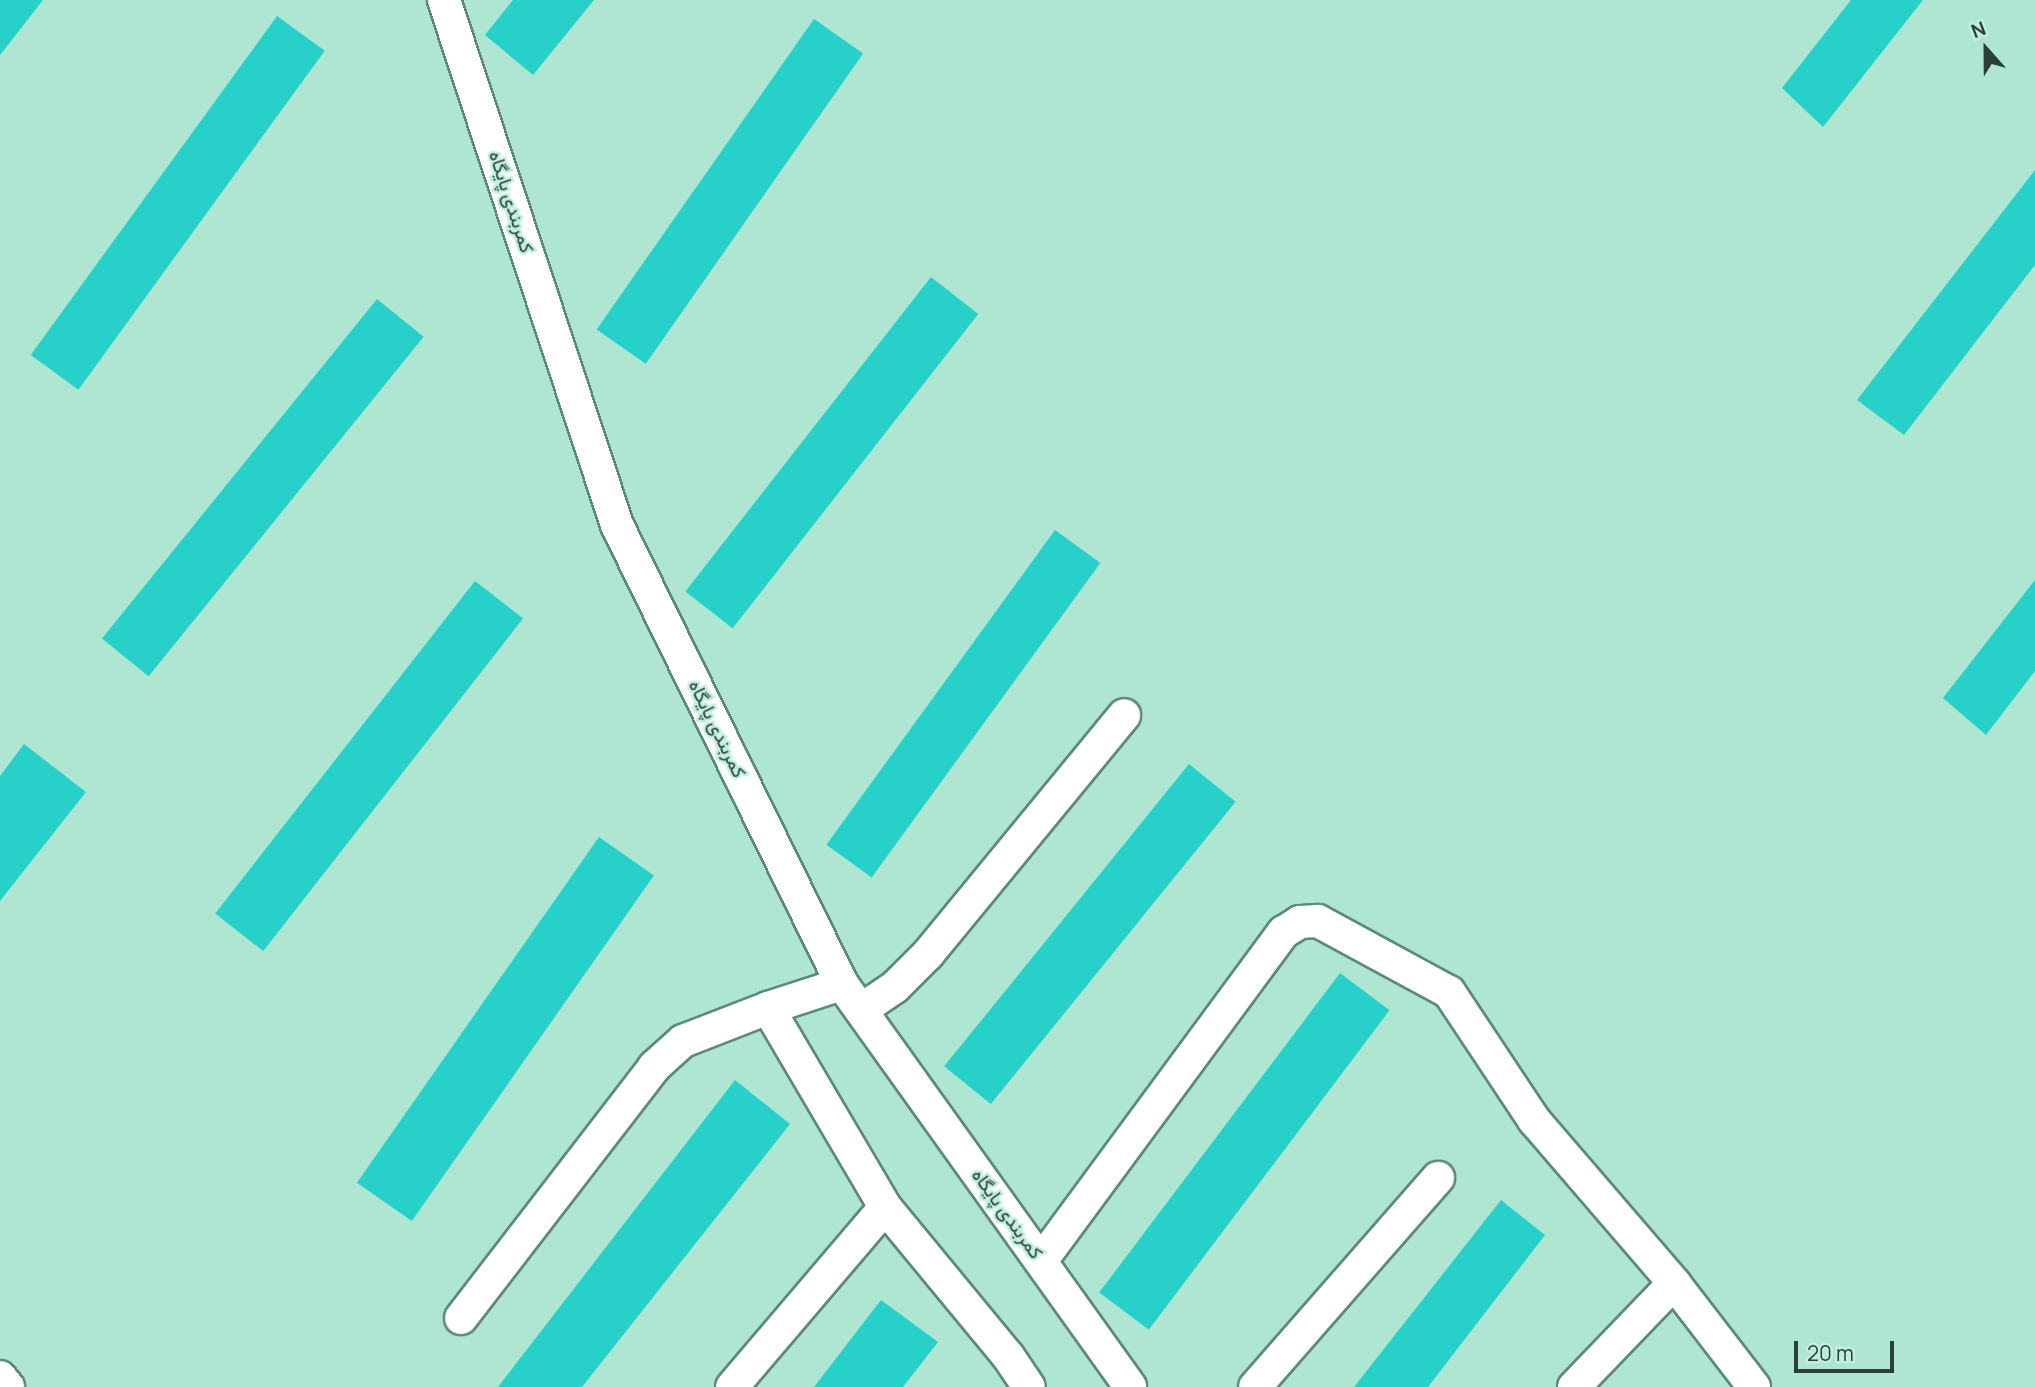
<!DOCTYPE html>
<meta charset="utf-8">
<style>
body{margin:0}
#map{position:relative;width:2035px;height:1387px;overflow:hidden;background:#c0efdd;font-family:Manrope,Vazirmatn,sans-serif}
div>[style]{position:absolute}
.built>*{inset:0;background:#aee6d1;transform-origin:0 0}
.building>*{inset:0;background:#27d1c9;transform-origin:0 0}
.roads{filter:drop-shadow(2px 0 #5d8979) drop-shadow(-2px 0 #5d8979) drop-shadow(0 2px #5d8979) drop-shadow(0 -2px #5d8979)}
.street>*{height:32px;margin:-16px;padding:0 16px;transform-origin:16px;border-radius:16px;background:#fff}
span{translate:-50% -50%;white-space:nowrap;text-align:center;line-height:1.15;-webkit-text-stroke:5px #c0efdd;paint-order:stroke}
.street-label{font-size:19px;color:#2c3f38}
.north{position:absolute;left:1951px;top:14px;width:70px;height:70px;-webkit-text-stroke:5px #c0efdd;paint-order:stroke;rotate:339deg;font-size:19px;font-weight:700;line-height:28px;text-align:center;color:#2c3f38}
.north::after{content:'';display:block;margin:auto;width:24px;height:32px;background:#2c3f38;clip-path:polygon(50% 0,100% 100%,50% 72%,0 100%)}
.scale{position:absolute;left:1794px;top:1341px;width:100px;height:32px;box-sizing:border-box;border:4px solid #2c3f38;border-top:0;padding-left:9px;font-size:21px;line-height:24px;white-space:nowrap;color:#2c3f38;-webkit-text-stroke:5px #c0efdd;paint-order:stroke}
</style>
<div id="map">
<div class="built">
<div style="left:0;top:0;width:2035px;height:1387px"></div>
</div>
<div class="building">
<div style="clip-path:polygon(0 0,43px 0,0 55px)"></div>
<div style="clip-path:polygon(513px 0,594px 0,533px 75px,485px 35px)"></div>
<div style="clip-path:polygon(1851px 0,1923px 0,1823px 127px,1782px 88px)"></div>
<div style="left:277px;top:16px;width:59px;height:419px;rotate:36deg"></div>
<div style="left:814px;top:19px;width:60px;height:379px;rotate:35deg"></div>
<div style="clip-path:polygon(2035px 170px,2035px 265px,1904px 435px,1857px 400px)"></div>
<div style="left:931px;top:277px;width:60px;height:399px;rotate:38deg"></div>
<div style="left:377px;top:299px;width:60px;height:437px;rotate:39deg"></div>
<div style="left:1055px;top:530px;width:56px;height:389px;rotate:36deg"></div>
<div style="clip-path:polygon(2035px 580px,2035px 671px,1986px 735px,1943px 698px)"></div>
<div style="left:475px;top:581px;width:61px;height:422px;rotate:38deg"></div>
<div style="clip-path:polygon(24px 744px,86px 792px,0 901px,0 776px)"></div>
<div style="left:1189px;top:764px;width:60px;height:389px;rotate:39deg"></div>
<div style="left:599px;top:837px;width:67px;height:422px;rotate:35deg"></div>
<div style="left:1340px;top:973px;width:62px;height:400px;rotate:37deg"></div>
<div style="clip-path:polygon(735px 1080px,790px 1124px,582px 1387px,498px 1387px)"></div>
<div style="clip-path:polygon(1501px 1200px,1545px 1235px,1428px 1387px,1354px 1387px)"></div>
<div style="clip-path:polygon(881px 1300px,938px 1342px,903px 1387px,814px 1387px)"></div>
</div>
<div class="roads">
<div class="street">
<div style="left:444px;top:0;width:553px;rotate:71.76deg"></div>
<div style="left:617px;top:525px;width:511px;rotate:63.89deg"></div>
<div style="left:842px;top:984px;width:495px;rotate:54.4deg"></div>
<div style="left:768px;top:1008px;width:231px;rotate:59.5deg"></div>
<div style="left:885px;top:1207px;width:193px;rotate:50.5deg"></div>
<div style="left:1008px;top:1356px;width:37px;rotate:56deg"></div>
<div style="left:861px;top:1010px;width:41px;rotate:-34.1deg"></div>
<div style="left:895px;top:987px;width:47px;rotate:-45deg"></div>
<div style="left:928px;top:954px;width:309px;rotate:-50.6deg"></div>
<div style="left:1041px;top:1261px;width:409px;rotate:-53.6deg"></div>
<div style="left:1284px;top:932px;width:19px;rotate:-32deg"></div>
<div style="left:1300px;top:922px;width:18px;rotate:-3deg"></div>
<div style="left:1318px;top:921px;width:149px;rotate:28.5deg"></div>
<div style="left:1449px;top:992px;width:154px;rotate:56.4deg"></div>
<div style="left:1534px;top:1120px;width:215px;rotate:49.3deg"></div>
<div style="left:1674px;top:1283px;width:131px;rotate:52.4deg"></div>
<div style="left:461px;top:1318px;width:317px;rotate:-52.4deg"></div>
<div style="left:654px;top:1067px;width:39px;rotate:-42deg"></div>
<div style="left:683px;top:1041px;width:91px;rotate:-21.2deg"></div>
<div style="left:768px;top:1008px;width:78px;rotate:-18deg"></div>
<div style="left:0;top:1377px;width:13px;rotate:51deg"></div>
<div style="left:732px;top:1387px;width:236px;rotate:-49.6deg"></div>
<div style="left:1255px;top:1387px;width:278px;rotate:-48.8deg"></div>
<div style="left:1574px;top:1387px;width:144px;rotate:-46.1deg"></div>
</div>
</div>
<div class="street-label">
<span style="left:511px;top:202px;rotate:72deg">کمربندی پایگاه</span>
<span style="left:717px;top:729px;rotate:64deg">کمربندی پایگاه</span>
<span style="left:1007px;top:1214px;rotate:54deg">کمربندی پایگاه</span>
</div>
<div class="north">N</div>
<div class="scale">20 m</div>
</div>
